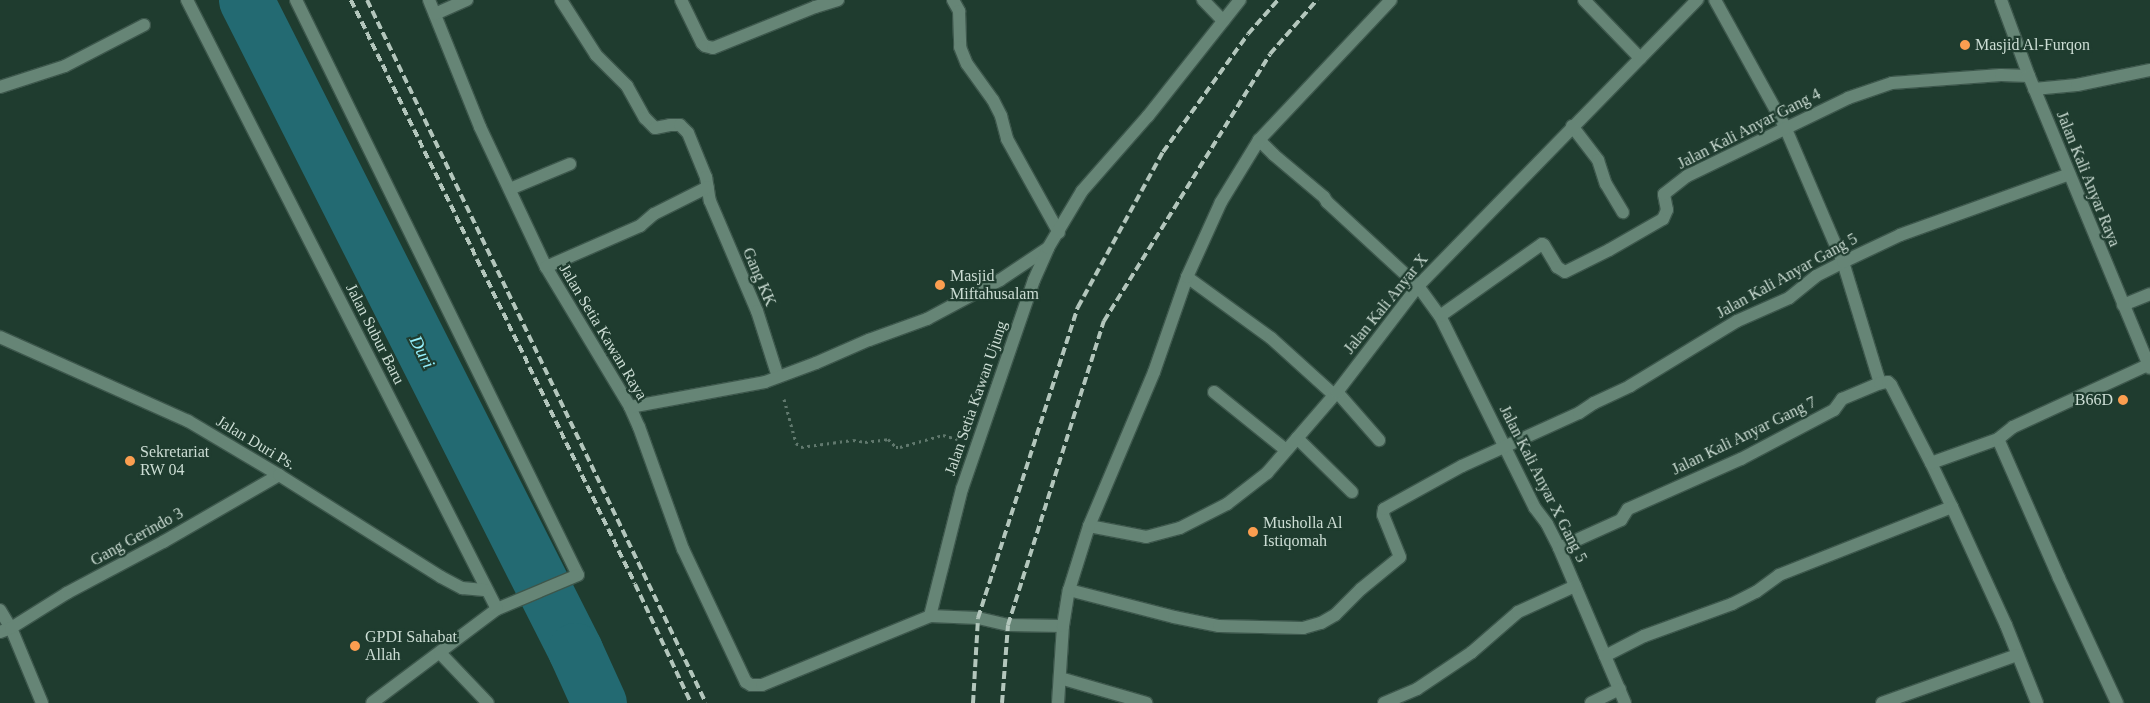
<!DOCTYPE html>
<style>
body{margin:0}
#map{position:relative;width:2150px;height:703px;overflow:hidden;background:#1f3c2f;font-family:"Times New Roman",serif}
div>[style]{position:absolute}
.river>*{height:55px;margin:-27.5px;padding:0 27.5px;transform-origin:27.5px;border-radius:27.5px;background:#236a72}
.path>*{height:3px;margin-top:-1.5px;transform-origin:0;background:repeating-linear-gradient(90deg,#60786d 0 2.5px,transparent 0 6.5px)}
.roads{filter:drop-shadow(1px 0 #3d574c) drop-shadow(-1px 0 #3d574c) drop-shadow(0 1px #3d574c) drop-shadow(0 -1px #3d574c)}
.minor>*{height:12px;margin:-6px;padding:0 6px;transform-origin:6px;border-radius:6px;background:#668576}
.tertiary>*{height:12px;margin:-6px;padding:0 6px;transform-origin:6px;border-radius:6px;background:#668576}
.rail>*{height:4px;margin-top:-2px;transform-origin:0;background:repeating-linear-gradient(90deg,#b3c6bc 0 8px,transparent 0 12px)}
.dots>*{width:14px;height:14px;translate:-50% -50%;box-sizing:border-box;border:2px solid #1f3c2f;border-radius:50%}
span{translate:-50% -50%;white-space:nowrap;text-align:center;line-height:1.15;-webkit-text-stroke:4.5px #1f3c2f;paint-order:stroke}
.poi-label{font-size:16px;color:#ccddd4}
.left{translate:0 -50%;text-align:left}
.right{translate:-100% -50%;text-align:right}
.street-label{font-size:16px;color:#ccddd4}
.water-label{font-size:18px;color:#96f0fc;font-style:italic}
</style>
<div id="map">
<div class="river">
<div style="left:246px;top:0;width:729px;rotate:63.15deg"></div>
<div style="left:575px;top:650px;width:58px;rotate:65.6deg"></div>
</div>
<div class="path">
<div style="left:784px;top:399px;width:46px;rotate:74.7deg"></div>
<div style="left:796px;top:443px;width:6px;rotate:39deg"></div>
<div style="left:801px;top:447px;width:52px;rotate:-7.7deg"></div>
<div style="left:853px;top:440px;width:12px;rotate:9deg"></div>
<div style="left:865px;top:442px;width:23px;rotate:-7deg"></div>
<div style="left:888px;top:439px;width:11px;rotate:45deg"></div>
<div style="left:896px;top:447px;width:4px"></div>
<div style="left:900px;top:447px;width:45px;rotate:-15.6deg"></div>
<div style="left:943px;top:435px;width:15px;rotate:16deg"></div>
</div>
<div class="roads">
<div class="minor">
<div style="left:296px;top:0;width:640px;rotate:63.88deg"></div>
<div style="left:578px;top:575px;width:88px;rotate:157.2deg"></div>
<div style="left:497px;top:609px;width:156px;rotate:143.1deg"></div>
<div style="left:429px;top:0;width:137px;rotate:68.1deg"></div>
<div style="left:480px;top:127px;width:155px;rotate:64.8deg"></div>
<div style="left:546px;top:267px;width:163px;rotate:59deg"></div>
<div style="left:630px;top:407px;width:22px;rotate:66deg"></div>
<div style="left:639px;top:427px;width:130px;rotate:70.2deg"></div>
<div style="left:683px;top:549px;width:147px;rotate:64.7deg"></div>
<div style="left:746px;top:682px;width:6px;rotate:31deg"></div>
<div style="left:751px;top:685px;width:11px"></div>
<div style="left:762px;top:685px;width:182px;rotate:-22.3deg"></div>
<div style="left:930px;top:616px;width:48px;rotate:2.4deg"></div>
<div style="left:978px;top:618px;width:31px;rotate:13deg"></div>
<div style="left:1008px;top:625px;width:55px;rotate:1deg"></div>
<div style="left:561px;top:0;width:65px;rotate:57.5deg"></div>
<div style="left:596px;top:55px;width:44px;rotate:45deg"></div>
<div style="left:627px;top:86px;width:37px;rotate:61deg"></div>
<div style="left:645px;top:118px;width:14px;rotate:45deg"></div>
<div style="left:655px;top:128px;width:15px;rotate:-11deg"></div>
<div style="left:670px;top:125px;width:10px"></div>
<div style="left:680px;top:125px;width:11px;rotate:45deg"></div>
<div style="left:688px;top:133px;width:48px;rotate:67.8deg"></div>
<div style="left:706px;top:177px;width:24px;rotate:81deg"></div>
<div style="left:710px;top:201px;width:120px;rotate:66.9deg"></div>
<div style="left:757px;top:311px;width:69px;rotate:72.3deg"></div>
<div style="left:681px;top:0;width:48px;rotate:64deg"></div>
<div style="left:702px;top:43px;width:4px;rotate:45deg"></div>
<div style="left:705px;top:46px;width:8px;rotate:14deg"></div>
<div style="left:713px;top:48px;width:110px;rotate:-21.9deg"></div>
<div style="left:815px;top:7px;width:24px;rotate:-17deg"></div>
<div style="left:953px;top:0;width:13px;rotate:61deg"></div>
<div style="left:959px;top:11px;width:36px;rotate:88deg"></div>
<div style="left:960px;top:47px;width:18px;rotate:68deg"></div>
<div style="left:967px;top:64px;width:44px;rotate:54.2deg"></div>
<div style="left:993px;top:100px;width:18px;rotate:63deg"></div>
<div style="left:1001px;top:116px;width:24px;rotate:75deg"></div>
<div style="left:1007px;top:139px;width:107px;rotate:61deg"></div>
<div style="left:1203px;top:0;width:29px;rotate:46deg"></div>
<div style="left:1584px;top:0;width:81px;rotate:46deg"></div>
<div style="left:1715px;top:0;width:145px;rotate:61.1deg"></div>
<div style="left:1785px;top:127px;width:147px;rotate:66.8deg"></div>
<div style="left:1843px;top:262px;width:127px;rotate:73deg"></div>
<div style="left:435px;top:14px;width:35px;rotate:-24deg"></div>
<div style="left:0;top:87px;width:68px;rotate:-17.9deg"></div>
<div style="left:65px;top:66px;width:89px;rotate:-27.4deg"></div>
<div style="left:2034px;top:89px;width:43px;rotate:-5.3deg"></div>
<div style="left:2077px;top:85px;width:75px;rotate:-11.6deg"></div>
<div style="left:1572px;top:126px;width:43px;rotate:52.6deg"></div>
<div style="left:1598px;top:160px;width:25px;rotate:72deg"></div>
<div style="left:1606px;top:184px;width:33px;rotate:59deg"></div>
<div style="left:1259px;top:140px;width:21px;rotate:45deg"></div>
<div style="left:1274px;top:155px;width:65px;rotate:40deg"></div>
<div style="left:1324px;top:197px;width:6px;rotate:59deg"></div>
<div style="left:1327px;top:202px;width:124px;rotate:42.7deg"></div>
<div style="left:1418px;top:286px;width:37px;rotate:54deg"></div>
<div style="left:1440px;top:316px;width:214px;rotate:63.7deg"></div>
<div style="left:1535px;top:508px;width:20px;rotate:53deg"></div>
<div style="left:1547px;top:524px;width:27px;rotate:63deg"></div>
<div style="left:1559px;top:548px;width:168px;rotate:66.9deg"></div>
<div style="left:510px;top:189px;width:65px;rotate:-22.6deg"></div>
<div style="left:546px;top:267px;width:103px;rotate:-23.6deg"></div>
<div style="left:640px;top:226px;width:18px;rotate:-41deg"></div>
<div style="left:654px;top:214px;width:60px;rotate:-26.6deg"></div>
<div style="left:1187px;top:277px;width:104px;rotate:36deg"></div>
<div style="left:1271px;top:338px;width:85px;rotate:42.1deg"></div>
<div style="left:2123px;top:305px;width:29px;rotate:-22deg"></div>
<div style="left:1440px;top:316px;width:125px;rotate:-35.2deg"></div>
<div style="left:1542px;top:244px;width:2px;rotate:27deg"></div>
<div style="left:1544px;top:245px;width:26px;rotate:59deg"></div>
<div style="left:1557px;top:267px;width:9px;rotate:32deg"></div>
<div style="left:1565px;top:272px;width:49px;rotate:-26.6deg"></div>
<div style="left:1609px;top:250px;width:62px;rotate:-29.9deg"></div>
<div style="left:1663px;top:219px;width:10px;rotate:-66deg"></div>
<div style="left:1667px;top:210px;width:16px;rotate:-101deg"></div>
<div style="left:1664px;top:194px;width:29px;rotate:-38deg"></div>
<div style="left:1687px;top:176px;width:179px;rotate:-25.8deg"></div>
<div style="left:1848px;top:98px;width:46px;rotate:-18.8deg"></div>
<div style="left:1892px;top:83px;width:109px;rotate:-4.2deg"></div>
<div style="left:2001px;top:75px;width:28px;rotate:2deg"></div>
<div style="left:1214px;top:392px;width:92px;rotate:38.9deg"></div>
<div style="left:1337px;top:392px;width:64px;rotate:48.8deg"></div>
<div style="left:630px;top:407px;width:137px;rotate:-10.5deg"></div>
<div style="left:765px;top:382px;width:54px;rotate:-20.4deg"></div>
<div style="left:816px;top:363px;width:58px;rotate:-23.5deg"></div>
<div style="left:869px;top:340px;width:62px;rotate:-19.9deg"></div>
<div style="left:927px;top:319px;width:83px;rotate:-28.1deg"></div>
<div style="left:1000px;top:280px;width:58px;rotate:-33.7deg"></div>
<div style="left:1297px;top:438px;width:77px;rotate:44.5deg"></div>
<div style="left:1998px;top:439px;width:152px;rotate:66.3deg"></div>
<div style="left:2059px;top:578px;width:138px;rotate:65.1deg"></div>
<div style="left:1931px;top:463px;width:49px;rotate:64.5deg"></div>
<div style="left:1089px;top:526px;width:58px;rotate:10.9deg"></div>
<div style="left:1146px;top:537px;width:35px;rotate:-15deg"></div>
<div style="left:1180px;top:528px;width:53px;rotate:-27.1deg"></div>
<div style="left:1227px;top:504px;width:51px;rotate:-37.8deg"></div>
<div style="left:1267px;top:473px;width:107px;rotate:-49.2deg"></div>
<div style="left:1337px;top:392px;width:133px;rotate:-52.6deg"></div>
<div style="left:1418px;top:286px;width:400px;rotate:-45.7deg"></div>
<div style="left:1559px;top:548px;width:68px;rotate:-24.3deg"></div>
<div style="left:1621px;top:520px;width:13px;rotate:-58deg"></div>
<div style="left:1628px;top:509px;width:124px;rotate:-23.9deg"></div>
<div style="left:1741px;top:459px;width:105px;rotate:-27.8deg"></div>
<div style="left:1834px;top:410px;width:14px;rotate:-54deg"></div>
<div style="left:1842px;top:399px;width:41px;rotate:-22.8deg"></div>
<div style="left:1880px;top:383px;width:8px;rotate:-7deg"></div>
<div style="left:1888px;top:382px;width:4px;rotate:45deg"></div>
<div style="left:1891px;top:385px;width:88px;rotate:62.9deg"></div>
<div style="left:1931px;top:463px;width:71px;rotate:-19.7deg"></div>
<div style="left:1998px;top:439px;width:19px;rotate:-39deg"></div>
<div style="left:2013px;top:427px;width:151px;rotate:-24.7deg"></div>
<div style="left:1069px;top:590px;width:108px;rotate:14.4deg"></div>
<div style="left:1174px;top:617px;width:46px;rotate:11.3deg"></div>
<div style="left:1219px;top:626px;width:84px;rotate:1.4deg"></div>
<div style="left:1303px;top:628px;width:19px;rotate:-16deg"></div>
<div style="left:1321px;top:623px;width:16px;rotate:-30deg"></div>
<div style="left:1335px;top:615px;width:37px;rotate:-45deg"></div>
<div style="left:1361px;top:589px;width:50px;rotate:-39.4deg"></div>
<div style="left:1400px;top:557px;width:45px;rotate:-112deg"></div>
<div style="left:1383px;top:515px;width:6px;rotate:-81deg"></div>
<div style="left:1384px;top:509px;width:89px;rotate:-28.9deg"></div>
<div style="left:1462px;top:466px;width:128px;rotate:-24.4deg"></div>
<div style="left:1579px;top:413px;width:18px;rotate:-34deg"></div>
<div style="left:1594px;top:403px;width:40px;rotate:-25deg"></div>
<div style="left:1630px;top:386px;width:125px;rotate:-31.3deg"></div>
<div style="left:1737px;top:321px;width:57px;rotate:-23.9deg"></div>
<div style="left:1789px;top:298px;width:35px;rotate:-39deg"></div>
<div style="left:1816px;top:276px;width:30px;rotate:-27deg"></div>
<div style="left:1843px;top:262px;width:63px;rotate:-25.3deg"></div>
<div style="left:1900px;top:235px;width:180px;rotate:-19.8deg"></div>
<div style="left:0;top:610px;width:21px;rotate:59deg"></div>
<div style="left:11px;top:628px;width:81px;rotate:67.5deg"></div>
<div style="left:930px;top:616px;width:131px;rotate:-75.9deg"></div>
<div style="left:962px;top:489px;width:221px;rotate:-71deg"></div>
<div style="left:1034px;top:280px;width:35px;rotate:-66deg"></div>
<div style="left:1048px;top:248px;width:66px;rotate:-59.2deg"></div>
<div style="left:1082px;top:191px;width:100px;rotate:-48.7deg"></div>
<div style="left:1148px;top:116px;width:148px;rotate:-51.6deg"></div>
<div style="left:0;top:632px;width:12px;rotate:-20deg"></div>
<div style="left:11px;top:628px;width:66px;rotate:-32deg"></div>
<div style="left:67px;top:593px;width:109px;rotate:-28deg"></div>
<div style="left:163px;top:542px;width:134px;rotate:-30deg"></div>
<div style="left:440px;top:653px;width:69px;rotate:46.2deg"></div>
<div style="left:1605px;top:656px;width:44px;rotate:-27.1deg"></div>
<div style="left:1644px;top:636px;width:94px;rotate:-20deg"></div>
<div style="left:1732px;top:604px;width:27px;rotate:-27deg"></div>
<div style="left:1756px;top:592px;width:29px;rotate:-36deg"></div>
<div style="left:1779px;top:575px;width:186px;rotate:-21.5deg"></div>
<div style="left:1952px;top:507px;width:130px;rotate:65.4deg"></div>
<div style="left:2006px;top:625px;width:84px;rotate:68.3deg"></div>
<div style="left:1060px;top:678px;width:90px;rotate:16.2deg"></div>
<div style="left:1058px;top:703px;width:77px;rotate:-86.3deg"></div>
<div style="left:1063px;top:626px;width:36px;rotate:-81deg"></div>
<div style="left:1069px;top:590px;width:67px;rotate:-72.6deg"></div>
<div style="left:1089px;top:526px;width:167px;rotate:-67.1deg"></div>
<div style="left:1154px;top:372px;width:101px;rotate:-70.8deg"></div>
<div style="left:1187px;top:277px;width:82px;rotate:-65.6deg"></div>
<div style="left:1221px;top:202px;width:73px;rotate:-58.5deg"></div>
<div style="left:1259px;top:140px;width:192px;rotate:-46.7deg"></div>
<div style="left:1384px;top:703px;width:36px;rotate:-23deg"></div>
<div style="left:1417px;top:689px;width:66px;rotate:-33.9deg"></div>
<div style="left:1472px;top:652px;width:61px;rotate:-41deg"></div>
<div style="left:1518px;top:612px;width:63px;rotate:-24.5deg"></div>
<div style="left:1591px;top:703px;width:32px;rotate:-26deg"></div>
<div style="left:1882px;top:703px;width:143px;rotate:-19.6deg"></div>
</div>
<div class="tertiary">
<div style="left:187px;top:0;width:683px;rotate:63.02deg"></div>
<div style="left:2001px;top:0;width:81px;rotate:69.8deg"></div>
<div style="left:2029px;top:76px;width:316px;rotate:67.5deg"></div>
<div style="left:0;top:337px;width:206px;rotate:24.1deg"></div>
<div style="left:188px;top:421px;width:106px;rotate:30.7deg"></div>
<div style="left:279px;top:475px;width:191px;rotate:32.2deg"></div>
<div style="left:441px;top:577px;width:24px;rotate:28deg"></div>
<div style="left:462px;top:588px;width:25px;rotate:5deg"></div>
</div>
</div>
<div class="rail">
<div style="left:351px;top:0;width:649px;rotate:64.07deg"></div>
<div style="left:635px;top:584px;width:132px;rotate:64.8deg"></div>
<div style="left:367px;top:0;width:780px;rotate:64.26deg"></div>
<div style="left:973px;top:703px;width:85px;rotate:-86.6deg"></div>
<div style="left:978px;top:618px;width:327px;rotate:-72.2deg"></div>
<div style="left:1078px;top:307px;width:177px;rotate:-61.3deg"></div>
<div style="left:1163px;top:152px;width:145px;rotate:-54.2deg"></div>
<div style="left:1248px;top:34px;width:45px;rotate:-48.6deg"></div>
<div style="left:1002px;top:703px;width:78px;rotate:-85.6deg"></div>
<div style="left:1008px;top:625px;width:319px;rotate:-72.5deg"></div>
<div style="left:1104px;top:321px;width:314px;rotate:-58.1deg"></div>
<div style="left:1270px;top:54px;width:72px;rotate:-49deg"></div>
</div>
<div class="dots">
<div style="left:1965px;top:45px;background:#fb9e50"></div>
<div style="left:940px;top:285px;background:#fb9e50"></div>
<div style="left:2123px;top:400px;background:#fb9e50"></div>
<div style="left:130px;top:461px;background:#fb9e50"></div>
<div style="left:1253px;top:532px;background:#fb9e50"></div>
<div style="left:355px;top:646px;background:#fb9e50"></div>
</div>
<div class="poi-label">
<span class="left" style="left:1975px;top:45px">Masjid Al-Furqon</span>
<span class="left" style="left:950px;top:285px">Masjid<br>Miftahusalam</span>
<span class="right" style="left:2113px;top:400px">B66D</span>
<span class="left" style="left:140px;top:461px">Sekretariat<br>RW 04</span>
<span class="left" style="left:1263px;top:532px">Musholla Al<br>Istiqomah</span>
<span class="left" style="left:365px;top:646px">GPDI Sahabat<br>Allah</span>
</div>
<div class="street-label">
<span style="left:1749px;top:129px;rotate:-27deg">Jalan Kali Anyar Gang 4</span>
<span style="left:2088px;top:179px;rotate:68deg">Jalan Kali Anyar Raya</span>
<span style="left:1787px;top:276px;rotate:-29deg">Jalan Kali Anyar Gang 5</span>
<span style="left:759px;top:277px;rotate:67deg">Gang KK</span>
<span style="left:1386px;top:304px;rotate:-51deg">Jalan Kali Anyar X</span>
<span style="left:603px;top:332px;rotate:59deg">Jalan Setia Kawan Raya</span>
<span style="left:375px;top:334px;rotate:63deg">Jalan Subur Baru</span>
<span style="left:976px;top:398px;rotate:-71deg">Jalan Setia Kawan Ujung</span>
<span style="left:1744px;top:436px;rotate:-26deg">Jalan Kali Anyar Gang 7</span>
<span style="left:256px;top:443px;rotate:31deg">Jalan Duri Ps.</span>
<span style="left:1543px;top:484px;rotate:63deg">Jalan Kali Anyar X Gang 5</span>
<span style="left:137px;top:537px;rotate:-29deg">Gang Gerindo 3</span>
</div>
<div class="water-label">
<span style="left:422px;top:352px;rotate:63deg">Duri</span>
</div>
</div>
